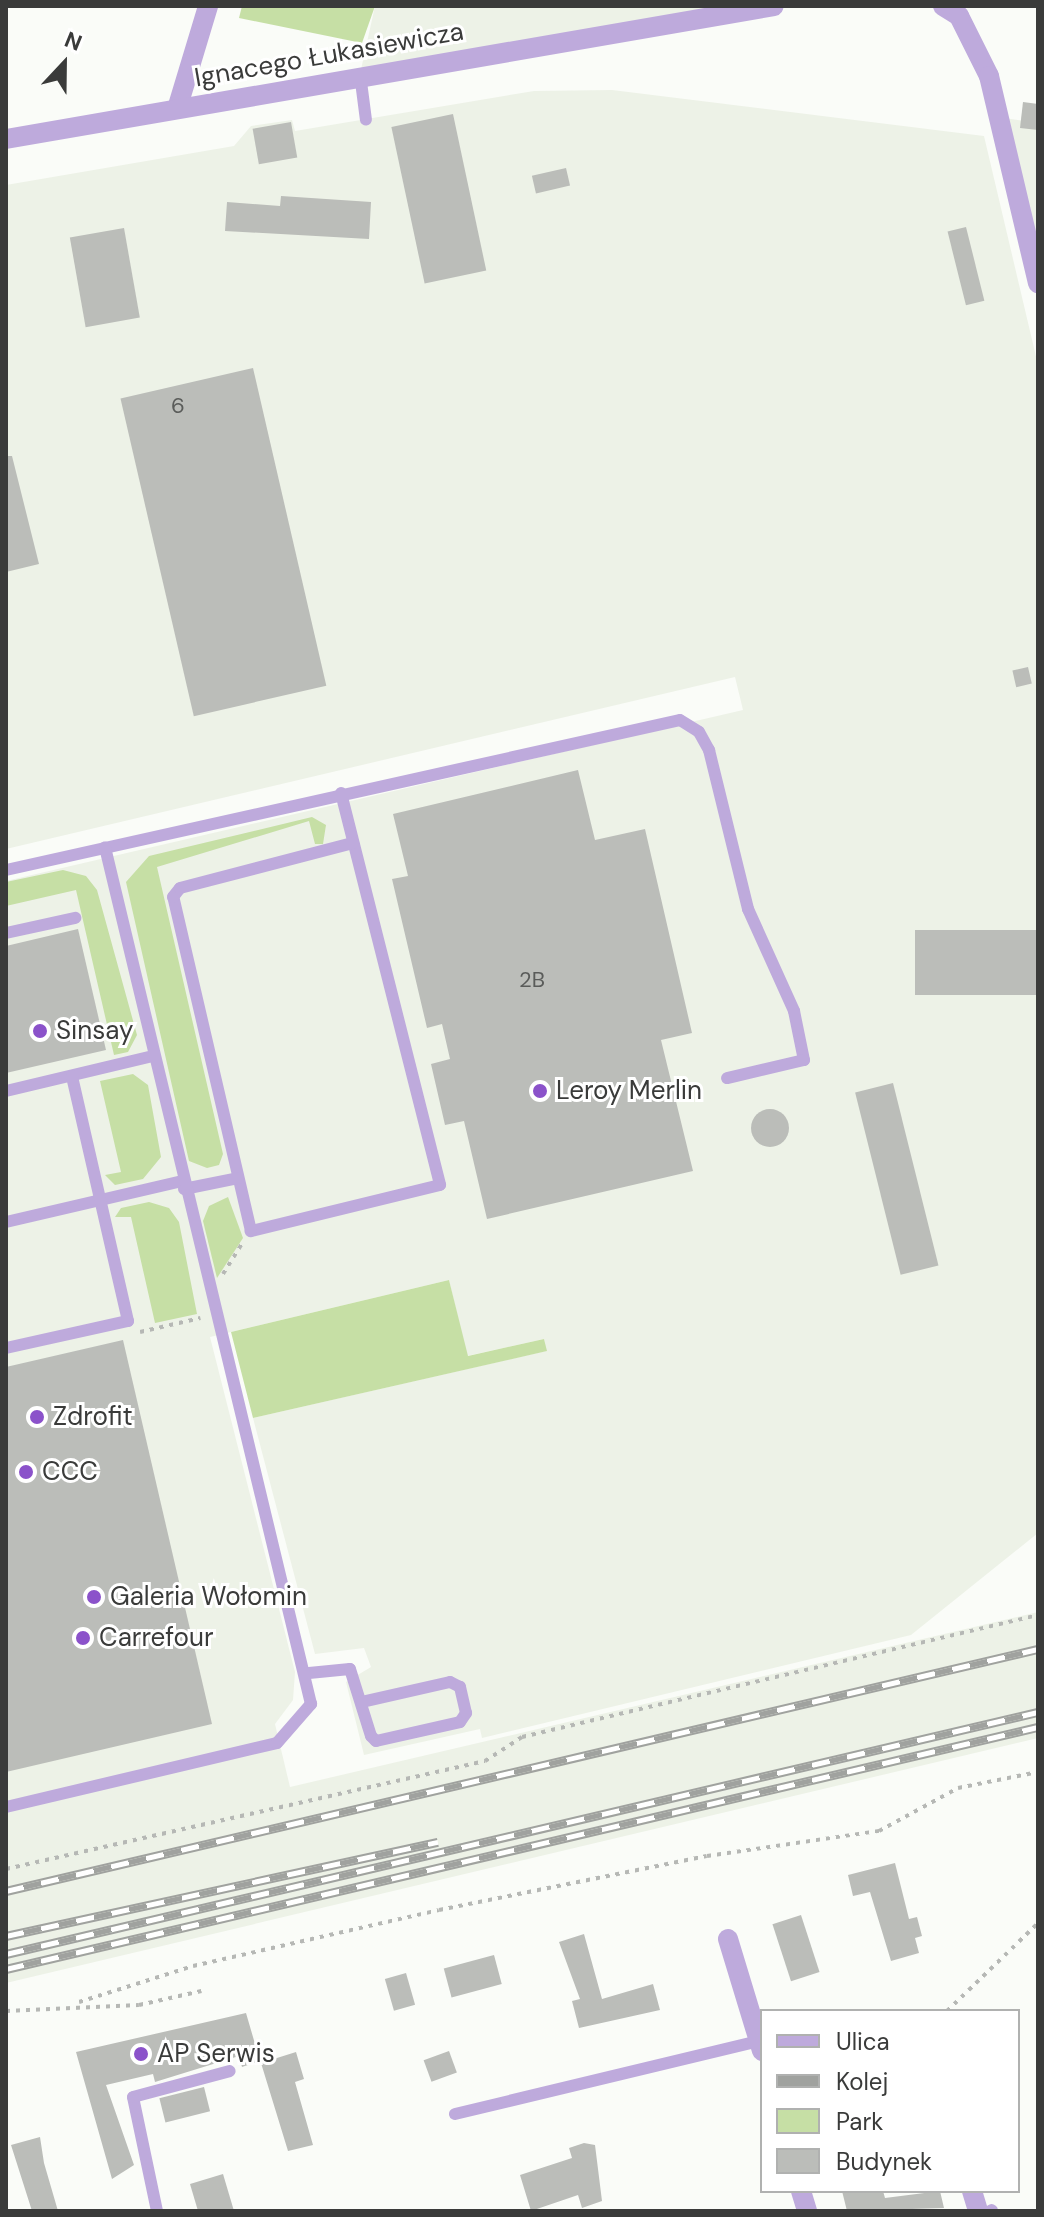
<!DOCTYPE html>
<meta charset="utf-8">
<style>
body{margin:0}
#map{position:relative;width:1044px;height:2217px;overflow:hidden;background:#fafcf8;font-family:"DM Sans",sans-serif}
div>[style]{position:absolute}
.built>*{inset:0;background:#edf2e7}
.green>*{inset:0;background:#c6dfa5}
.building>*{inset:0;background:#bbbdb9;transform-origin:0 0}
.round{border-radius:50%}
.path>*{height:4px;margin-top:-2px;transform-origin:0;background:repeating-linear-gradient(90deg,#b6b8b5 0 4px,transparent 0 10px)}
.lane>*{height:12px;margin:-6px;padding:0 6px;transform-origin:6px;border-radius:6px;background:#beaadc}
.street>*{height:20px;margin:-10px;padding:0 10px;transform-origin:10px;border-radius:10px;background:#beaadc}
.rail>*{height:9px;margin-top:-4.5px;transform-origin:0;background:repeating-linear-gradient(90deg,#fff 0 18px,#a0a29f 0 36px);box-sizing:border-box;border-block:2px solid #a0a29f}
.dots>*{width:22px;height:22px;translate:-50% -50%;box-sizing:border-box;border:4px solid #fff;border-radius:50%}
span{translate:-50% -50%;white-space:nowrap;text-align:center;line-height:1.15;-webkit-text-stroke:6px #fff;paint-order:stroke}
.number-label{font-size:22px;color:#5a5c5a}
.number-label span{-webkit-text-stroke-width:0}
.street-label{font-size:26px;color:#3a3b3a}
.poi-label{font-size:26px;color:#3a3b3a}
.left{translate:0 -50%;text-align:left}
.frame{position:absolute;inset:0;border:8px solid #3a3b3a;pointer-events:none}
.legend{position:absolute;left:760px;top:2009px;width:260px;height:184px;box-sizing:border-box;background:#fff;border:2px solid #b0b1b0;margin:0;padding:10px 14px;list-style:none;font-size:24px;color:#3a3b3a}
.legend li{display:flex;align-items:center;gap:16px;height:40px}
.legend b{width:40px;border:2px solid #b0b1b0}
.north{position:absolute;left:24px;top:24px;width:80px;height:80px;-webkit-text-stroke:6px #fff;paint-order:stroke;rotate:22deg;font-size:22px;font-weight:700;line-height:32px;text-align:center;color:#3a3b3a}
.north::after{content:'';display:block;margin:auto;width:28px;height:36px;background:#3a3b3a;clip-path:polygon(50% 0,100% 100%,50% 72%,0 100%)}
</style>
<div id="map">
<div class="built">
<div style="clip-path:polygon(375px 6px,777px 6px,360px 74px)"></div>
<div style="clip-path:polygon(612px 90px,984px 136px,1038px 365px,1038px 1533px,911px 1635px,482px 1738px,480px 1729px,364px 1755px,346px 1682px,371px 1667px,364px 1648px,315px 1654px,253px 1418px,546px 1351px,544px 1339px,467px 1356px,449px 1280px,210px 1337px,295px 1672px,293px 1700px,275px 1724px,290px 1787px,1038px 1612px,1038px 1738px,6px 1983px,6px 881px,743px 710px,735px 677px,6px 849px,6px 185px,234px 146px,251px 126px,292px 120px,295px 131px,534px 91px)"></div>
<div style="clip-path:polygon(997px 117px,1038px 123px,1038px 283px)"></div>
</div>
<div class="green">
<div style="clip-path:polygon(242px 6px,375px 6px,362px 43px,239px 18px)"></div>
<div style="clip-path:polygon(312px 817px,326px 825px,323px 844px,315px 844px,309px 821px,157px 867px,223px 1154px,219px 1165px,207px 1168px,189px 1161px,126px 882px,149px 856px)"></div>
<div style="clip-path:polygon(63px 870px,86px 876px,97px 890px,137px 1035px,128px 1052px,114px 1055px,76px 890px,6px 906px,6px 882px)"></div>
<div style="clip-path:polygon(133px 1074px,148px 1085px,161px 1157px,143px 1179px,115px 1185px,105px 1175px,121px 1172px,100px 1081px)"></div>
<div style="clip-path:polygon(228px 1197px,243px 1238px,217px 1278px,203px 1221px,209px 1206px)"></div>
<div style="clip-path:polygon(149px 1202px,169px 1208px,179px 1222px,197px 1314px,155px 1323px,131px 1217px,115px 1217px,121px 1208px)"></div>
<div style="clip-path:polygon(449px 1280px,468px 1356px,544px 1339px,547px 1351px,253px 1418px,231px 1332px)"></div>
</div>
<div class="building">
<div style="clip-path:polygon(1023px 102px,1038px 104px,1038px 130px,1020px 128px)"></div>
<div style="left:453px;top:114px;width:160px;height:63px;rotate:78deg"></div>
<div style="left:291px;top:122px;width:36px;height:39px;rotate:80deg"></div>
<div style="left:566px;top:168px;width:18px;height:35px;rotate:77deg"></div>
<div style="clip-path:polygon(281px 196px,371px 202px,369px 239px,225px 231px,227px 202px,280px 206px)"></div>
<div style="left:966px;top:227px;width:76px;height:19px;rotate:76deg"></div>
<div style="left:124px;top:228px;width:91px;height:55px;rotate:80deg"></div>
<div style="left:253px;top:368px;width:326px;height:136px;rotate:77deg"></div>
<div style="clip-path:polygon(6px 456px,12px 456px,39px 564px,6px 572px)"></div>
<div style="left:1028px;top:667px;width:17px;height:16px;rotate:77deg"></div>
<div style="clip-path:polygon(578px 770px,595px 840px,645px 829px,692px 1033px,661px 1040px,693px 1171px,487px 1219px,464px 1121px,445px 1125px,431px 1064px,450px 1059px,442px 1024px,427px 1028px,392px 879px,408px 876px,393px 814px)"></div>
<div style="clip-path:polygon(78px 929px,106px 1050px,6px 1073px,6px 946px)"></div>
<div style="left:1038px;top:930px;width:65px;height:123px;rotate:90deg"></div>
<div style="left:893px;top:1083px;width:188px;height:39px;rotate:76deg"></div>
<div class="round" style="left:751px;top:1109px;width:38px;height:38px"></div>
<div style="clip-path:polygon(123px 1340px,212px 1724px,6px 1772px,6px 1367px)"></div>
<div style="clip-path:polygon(895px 1863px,909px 1919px,917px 1917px,922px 1936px,915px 1938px,919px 1953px,891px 1961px,870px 1892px,853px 1896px,848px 1875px)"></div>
<div style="left:801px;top:1915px;width:60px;height:30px;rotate:72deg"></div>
<div style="clip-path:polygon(584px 1934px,602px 1999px,653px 1984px,660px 2010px,579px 2028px,572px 2001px,580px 1999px,559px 1942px)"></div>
<div style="left:494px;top:1955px;width:30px;height:52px;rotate:75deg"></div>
<div style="left:406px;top:1973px;width:33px;height:22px;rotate:74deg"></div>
<div style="clip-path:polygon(246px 2013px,260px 2061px,242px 2067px,239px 2056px,155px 2082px,153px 2074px,106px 2085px,134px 2165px,112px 2179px,76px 2052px)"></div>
<div style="left:449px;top:2051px;width:23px;height:27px;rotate:70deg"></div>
<div style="clip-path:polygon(296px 2052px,304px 2079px,295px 2082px,313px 2145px,288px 2151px,261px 2063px)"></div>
<div style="left:204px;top:2087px;width:25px;height:46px;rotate:76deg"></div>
<div style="clip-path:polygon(40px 2137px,44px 2163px,58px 2211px,32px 2211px,11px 2145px)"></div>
<div style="clip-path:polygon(584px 2143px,595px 2145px,602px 2201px,582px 2208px,578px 2195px,531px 2211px,520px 2175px,572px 2158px,569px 2148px)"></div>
<div style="clip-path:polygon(223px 2174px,234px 2211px,198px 2211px,190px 2184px)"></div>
<div style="clip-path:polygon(842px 2191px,883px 2191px,885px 2198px,940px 2191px,944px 2208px,847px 2211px)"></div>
</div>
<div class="path">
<div style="left:223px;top:1274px;width:36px;rotate:-58deg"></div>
<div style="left:140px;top:1332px;width:62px;rotate:-13.1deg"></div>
<div style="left:6px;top:1869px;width:491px;rotate:-12.7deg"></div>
<div style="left:485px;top:1761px;width:44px;rotate:-33deg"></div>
<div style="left:522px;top:1737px;width:530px;rotate:-13.3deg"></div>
<div style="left:79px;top:2002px;width:120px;rotate:-17.5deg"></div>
<div style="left:193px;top:1966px;width:252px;rotate:-12.8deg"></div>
<div style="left:439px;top:1910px;width:273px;rotate:-11.4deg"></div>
<div style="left:707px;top:1856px;width:174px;rotate:-8.3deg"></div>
<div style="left:879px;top:1831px;width:90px;rotate:-28.6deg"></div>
<div style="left:958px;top:1788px;width:82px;rotate:-11.3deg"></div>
<div style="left:6px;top:2011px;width:133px;rotate:-2.6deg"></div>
<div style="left:139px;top:2005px;width:64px;rotate:-12.7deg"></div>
<div style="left:947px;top:2011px;width:127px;rotate:-44deg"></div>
</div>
<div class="lane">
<div style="left:360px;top:74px;width:46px;rotate:82.6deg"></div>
<div style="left:341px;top:793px;width:404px;rotate:75.8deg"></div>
<div style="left:440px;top:1185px;width:195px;rotate:166.3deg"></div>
<div style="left:251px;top:1231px;width:343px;rotate:-103.1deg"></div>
<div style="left:173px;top:897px;width:11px;rotate:-52deg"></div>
<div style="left:180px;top:888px;width:179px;rotate:-14.6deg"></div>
<div style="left:6px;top:870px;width:690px;rotate:-12.55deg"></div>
<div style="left:680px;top:720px;width:22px;rotate:32deg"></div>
<div style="left:699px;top:732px;width:21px;rotate:61deg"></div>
<div style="left:709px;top:750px;width:164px;rotate:76.2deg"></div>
<div style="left:748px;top:909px;width:112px;rotate:65.7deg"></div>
<div style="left:794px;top:1011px;width:50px;rotate:78.5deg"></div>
<div style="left:804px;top:1060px;width:79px;rotate:166.8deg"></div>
<div style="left:6px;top:933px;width:71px;rotate:-12.3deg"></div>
<div style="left:6px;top:1091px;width:151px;rotate:-13.4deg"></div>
<div style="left:184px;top:1189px;width:55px;rotate:-11.5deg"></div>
<div style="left:6px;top:1222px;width:181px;rotate:-13.1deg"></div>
<div style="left:6px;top:1348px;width:125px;rotate:-12.5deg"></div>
<div style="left:128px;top:1321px;width:251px;rotate:-102.9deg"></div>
<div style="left:309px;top:1673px;width:41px;rotate:-5.6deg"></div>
<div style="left:350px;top:1669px;width:70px;rotate:72.6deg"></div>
<div style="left:371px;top:1736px;width:7px;rotate:45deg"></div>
<div style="left:376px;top:1741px;width:86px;rotate:-12.7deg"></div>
<div style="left:460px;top:1722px;width:11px;rotate:-56deg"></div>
<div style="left:466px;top:1713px;width:27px;rotate:-103deg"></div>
<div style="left:460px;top:1687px;width:11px;rotate:-153deg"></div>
<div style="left:450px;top:1682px;width:90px;rotate:167.2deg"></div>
<div style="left:6px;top:1807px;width:278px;rotate:-13.3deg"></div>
<div style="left:277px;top:1743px;width:52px;rotate:-48.9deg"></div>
<div style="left:311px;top:1704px;width:881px;rotate:-103.52deg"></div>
<div style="left:455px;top:2114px;width:313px;rotate:-13.5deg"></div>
<div style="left:157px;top:2211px;width:116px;rotate:-101.9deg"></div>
<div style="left:133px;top:2097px;width:100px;rotate:-15deg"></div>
<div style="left:990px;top:2211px;width:2px;rotate:-27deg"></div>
</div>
<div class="street">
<div style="left:943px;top:6px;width:19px;rotate:32deg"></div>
<div style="left:959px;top:16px;width:67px;rotate:63.4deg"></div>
<div style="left:989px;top:76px;width:213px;rotate:76.7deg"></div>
<div style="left:177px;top:109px;width:108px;rotate:-73.2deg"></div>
<div style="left:6px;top:139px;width:779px;rotate:-9.82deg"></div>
<div style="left:728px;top:1939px;width:117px;rotate:73.1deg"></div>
<div style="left:801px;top:2191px;width:21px;rotate:73deg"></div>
<div style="left:972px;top:2191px;width:21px;rotate:73deg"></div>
</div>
<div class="rail">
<div style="left:6px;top:1891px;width:1060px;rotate:-13.2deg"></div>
<div style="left:6px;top:1936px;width:442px;rotate:-12.3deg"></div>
<div style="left:6px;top:1954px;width:1060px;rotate:-13.2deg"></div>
<div style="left:6px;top:1969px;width:1060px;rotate:-13.2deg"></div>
</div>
<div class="dots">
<div style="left:40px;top:1031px;background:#8b52ca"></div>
<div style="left:540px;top:1091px;background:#8b52ca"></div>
<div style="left:37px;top:1417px;background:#8b52ca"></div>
<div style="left:26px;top:1472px;background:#8b52ca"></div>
<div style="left:94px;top:1597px;background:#8b52ca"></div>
<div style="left:83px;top:1638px;background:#8b52ca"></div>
<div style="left:141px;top:2054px;background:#8b52ca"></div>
</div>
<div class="number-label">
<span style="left:178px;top:406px">6</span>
<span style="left:532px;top:980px">2B</span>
</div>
<div class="street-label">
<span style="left:329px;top:55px;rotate:-10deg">Ignacego Łukasiewicza</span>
</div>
<div class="poi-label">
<span class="left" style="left:56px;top:1031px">Sinsay</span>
<span class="left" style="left:556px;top:1091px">Leroy Merlin</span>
<span class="left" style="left:53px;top:1417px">Zdrofit</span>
<span class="left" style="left:42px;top:1472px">CCC</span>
<span class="left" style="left:110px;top:1597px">Galeria Wołomin</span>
<span class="left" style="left:99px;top:1638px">Carrefour</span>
<span class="left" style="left:157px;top:2054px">AP Serwis</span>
</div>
<div class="frame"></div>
<ul class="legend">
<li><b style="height:10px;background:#beaadc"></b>Ulica</li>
<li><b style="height:10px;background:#a0a29f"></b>Kolej</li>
<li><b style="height:22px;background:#c6dfa5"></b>Park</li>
<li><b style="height:22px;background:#bbbdb9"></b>Budynek</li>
</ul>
<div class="north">N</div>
</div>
